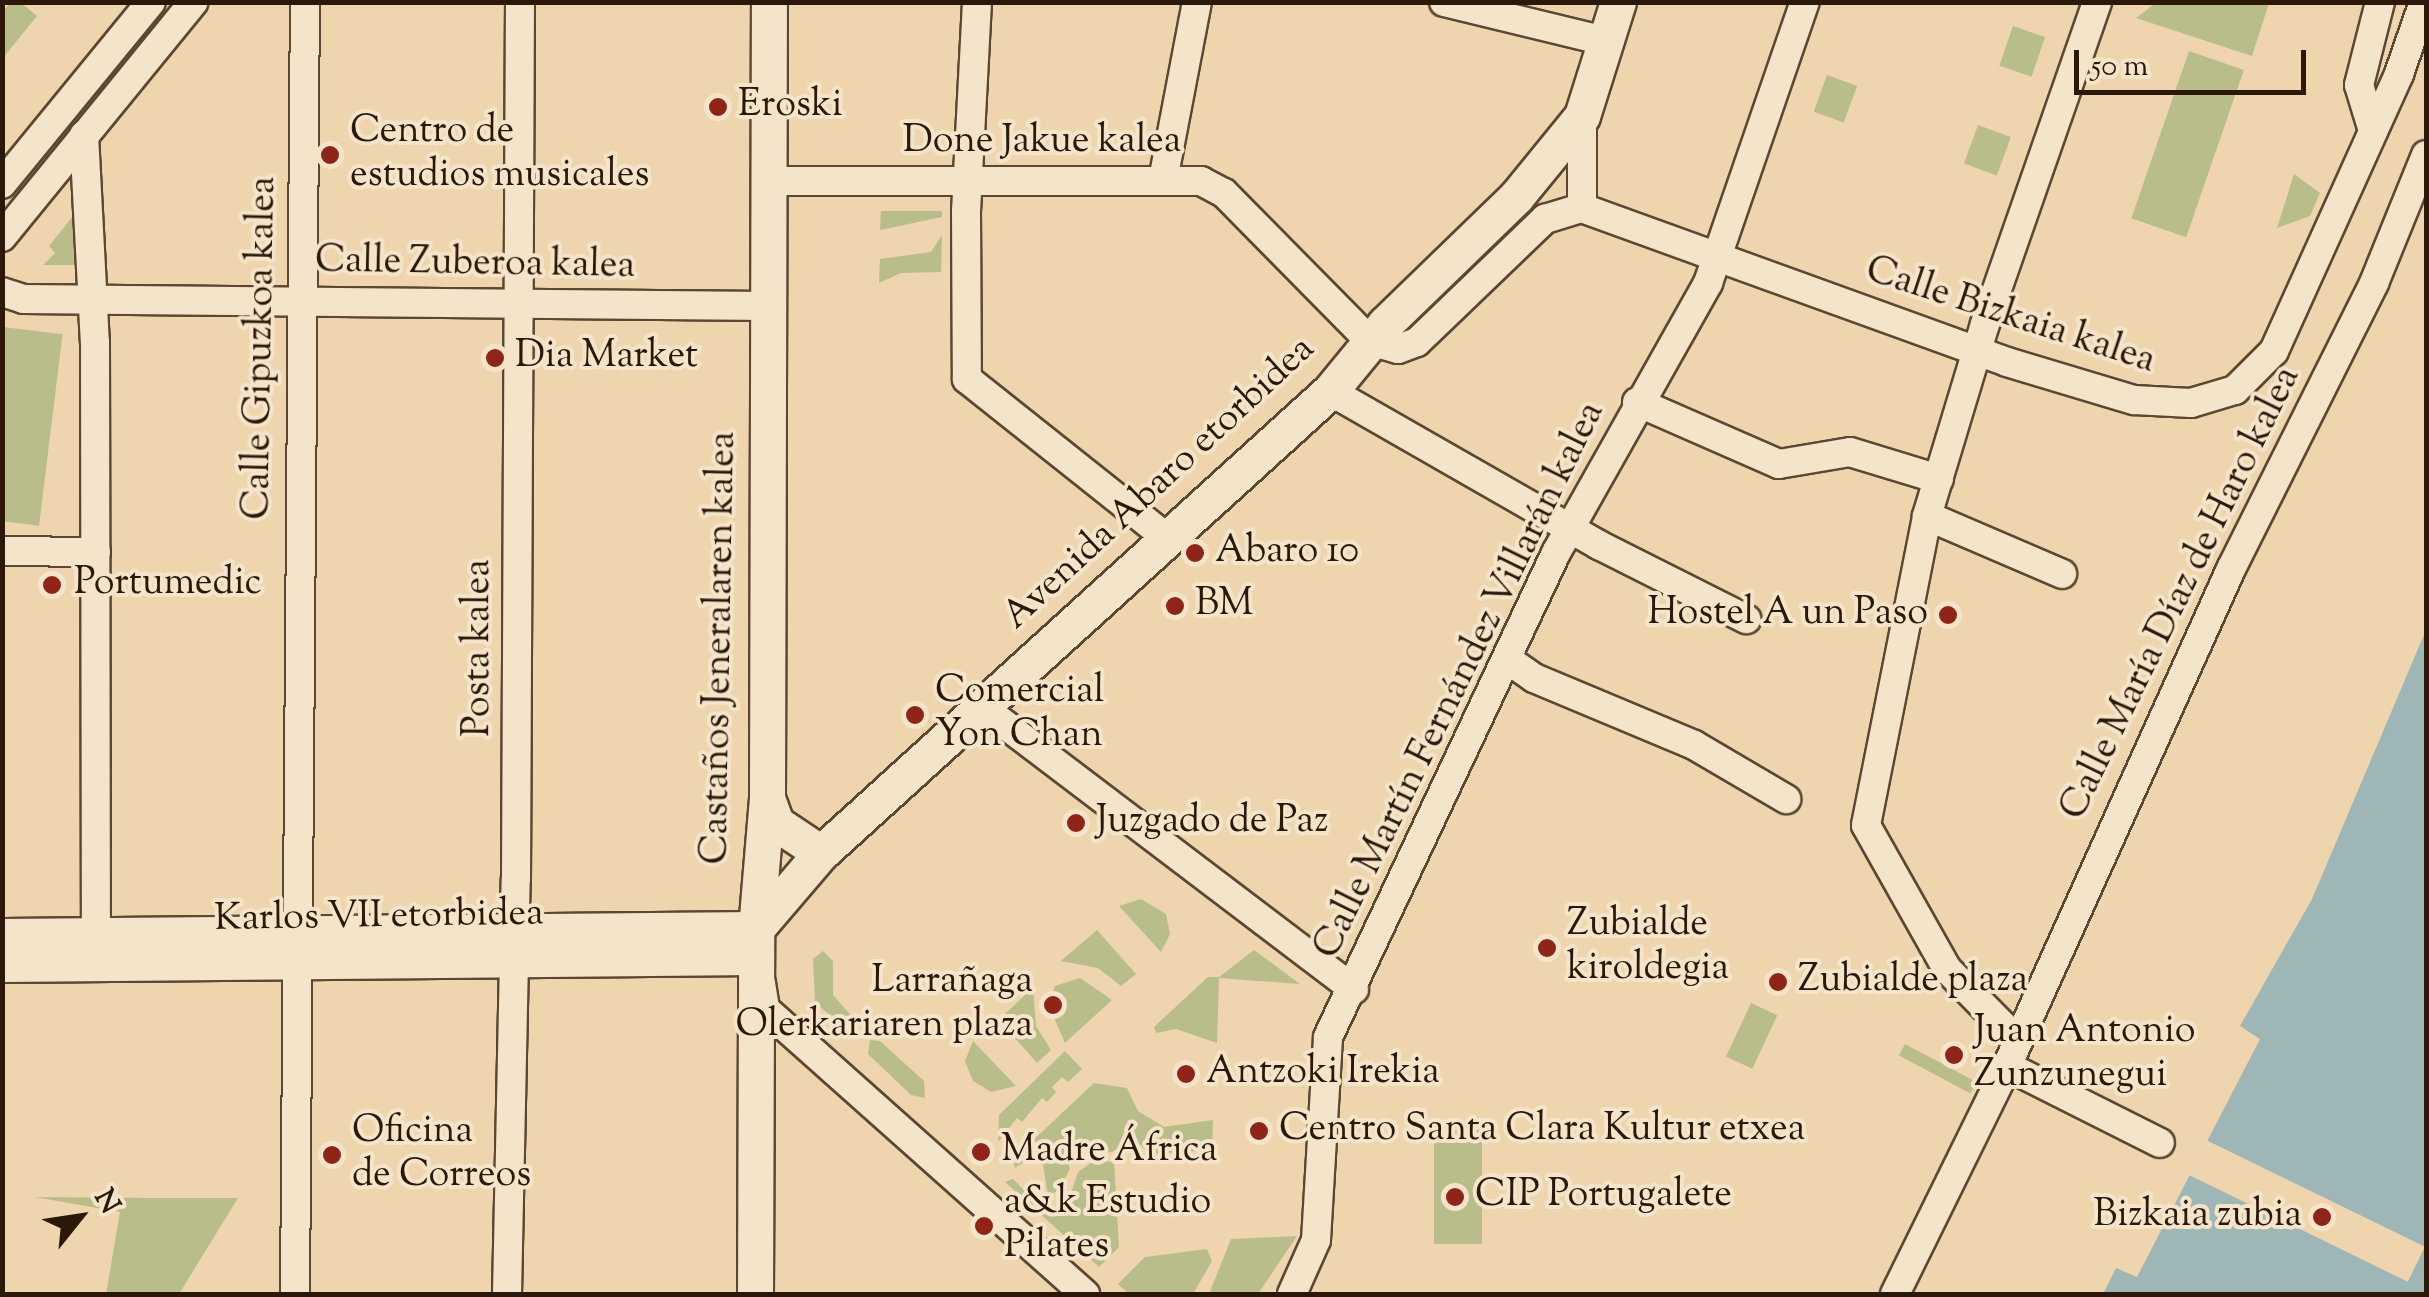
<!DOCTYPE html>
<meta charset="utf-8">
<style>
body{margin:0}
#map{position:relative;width:2429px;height:1297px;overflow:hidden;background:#eed5ae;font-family:"Sorts Mill Goudy",serif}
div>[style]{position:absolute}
.green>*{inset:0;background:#b9bd8a;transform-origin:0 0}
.water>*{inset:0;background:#9fb6b6}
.pier>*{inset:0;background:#eed5ae;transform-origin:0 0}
.roads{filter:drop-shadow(2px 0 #5c4732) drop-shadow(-2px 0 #5c4732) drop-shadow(0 2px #5c4732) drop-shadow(0 -2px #5c4732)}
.minor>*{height:28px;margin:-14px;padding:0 14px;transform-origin:14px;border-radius:14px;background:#f4e4ca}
.tertiary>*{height:35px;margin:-17.5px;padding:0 17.5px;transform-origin:17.5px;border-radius:17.5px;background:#f4e4ca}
.dots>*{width:28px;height:28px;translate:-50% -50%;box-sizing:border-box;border:5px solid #f4e4ca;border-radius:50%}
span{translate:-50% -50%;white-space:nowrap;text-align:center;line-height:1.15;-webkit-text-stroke:8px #f4e4ca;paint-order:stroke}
.poi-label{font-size:38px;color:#2c1808}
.left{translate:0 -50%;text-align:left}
.right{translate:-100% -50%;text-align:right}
.street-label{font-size:38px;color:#2c1808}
.frame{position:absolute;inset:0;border:5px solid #2c1808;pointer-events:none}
.north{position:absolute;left:30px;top:1167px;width:100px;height:100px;-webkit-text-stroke:8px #f4e4ca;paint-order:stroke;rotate:60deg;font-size:28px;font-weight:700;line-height:40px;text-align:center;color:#2c1808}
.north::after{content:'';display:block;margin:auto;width:35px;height:45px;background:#2c1808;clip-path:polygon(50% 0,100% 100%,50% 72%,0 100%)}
.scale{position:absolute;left:2074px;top:50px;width:232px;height:45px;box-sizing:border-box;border:5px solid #2c1808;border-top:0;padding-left:12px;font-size:30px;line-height:35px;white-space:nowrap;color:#2c1808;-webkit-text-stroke:8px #f4e4ca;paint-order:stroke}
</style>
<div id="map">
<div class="green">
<div style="clip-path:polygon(2157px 2px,2269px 2px,2269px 3px,2252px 56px,2136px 18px)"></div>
<div style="clip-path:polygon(10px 3px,21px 3px,37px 16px,3px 58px,3px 11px)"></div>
<div style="left:2013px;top:26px;width:34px;height:42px;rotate:19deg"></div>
<div style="left:2189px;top:51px;width:58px;height:177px;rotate:19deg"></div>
<div style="left:1827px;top:75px;width:32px;height:39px;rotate:20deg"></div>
<div style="left:1978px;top:125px;width:35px;height:41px;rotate:20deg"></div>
<div style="clip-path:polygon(2294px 174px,2320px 193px,2310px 216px,2277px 228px)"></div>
<div style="clip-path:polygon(881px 211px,942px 211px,942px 217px,880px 230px)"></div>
<div style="clip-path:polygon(73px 216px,74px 265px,43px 265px,55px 253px,49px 246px)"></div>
<div style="clip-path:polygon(942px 235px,941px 272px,901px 273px,879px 283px,880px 259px,931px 252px)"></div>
<div style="left:3px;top:327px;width:60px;height:193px;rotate:7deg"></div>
<div style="clip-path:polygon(1141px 899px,1166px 914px,1170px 934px,1161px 952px,1119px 906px)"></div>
<div style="clip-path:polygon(1097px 930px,1136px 974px,1121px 986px,1098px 968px,1061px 961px)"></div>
<div style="clip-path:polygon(1254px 950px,1300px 984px,1219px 978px,1217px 1043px,1176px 1029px,1156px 1033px,1154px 1027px,1208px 977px,1219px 977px)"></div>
<div style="clip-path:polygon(823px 951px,833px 961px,833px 995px,856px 1021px,847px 1031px,815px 1002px,813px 959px)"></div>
<div style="clip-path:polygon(1080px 978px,1112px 1000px,1065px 1043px,1048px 1004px,1055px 986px)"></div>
<div style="clip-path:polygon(1033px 987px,1036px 1026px,1051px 1050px,1037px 1063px,999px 1020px)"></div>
<div style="left:1751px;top:1003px;width:29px;height:59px;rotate:25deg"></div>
<div style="clip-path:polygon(870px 1040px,880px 1041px,924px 1081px,925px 1098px,911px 1095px,868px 1054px)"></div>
<div style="clip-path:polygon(973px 1041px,1016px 1086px,991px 1092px,973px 1081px,965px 1061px)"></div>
<div style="left:1905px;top:1044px;width:81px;height:13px;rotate:28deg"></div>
<div style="clip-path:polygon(1065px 1051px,1082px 1069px,1068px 1082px,1062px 1077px,1052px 1087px,1056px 1092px,1047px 1102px,1042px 1098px,1022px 1122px,1017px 1118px,998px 1142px,999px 1115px)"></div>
<div style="clip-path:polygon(1094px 1083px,1127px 1088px,1138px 1111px,1164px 1127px,1213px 1120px,1212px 1150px,1151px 1154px,1132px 1139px,1112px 1152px,1091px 1154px,1076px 1145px,1065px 1154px,1070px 1169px,1058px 1191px,1048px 1195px,1043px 1165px,1028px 1159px,1015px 1168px,1013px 1159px)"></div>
<div style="left:1434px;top:1130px;width:48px;height:114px"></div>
<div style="clip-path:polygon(1114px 1161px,1119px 1247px,1099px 1267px,1005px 1182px,1013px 1179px,1034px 1200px,1056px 1207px,1069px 1199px,1078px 1172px,1091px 1163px)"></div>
<div style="clip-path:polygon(35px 1197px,156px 1198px,238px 1198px,179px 1294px,106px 1294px,120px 1212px)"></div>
<div style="clip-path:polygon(1297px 1236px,1258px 1294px,1209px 1294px,1231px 1239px)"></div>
<div style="clip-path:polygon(1207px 1249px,1212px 1261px,1193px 1294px,1129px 1294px,1118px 1284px,1145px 1257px)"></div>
</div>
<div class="water">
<div style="clip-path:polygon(2426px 630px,2426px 1294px,2103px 1294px,2116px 1268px,2137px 1277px,2260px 1039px,2240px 1026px,2312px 899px)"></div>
</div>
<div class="pier">
<div style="left:2202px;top:1138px;width:248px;height:39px;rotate:26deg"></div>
</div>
<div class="roads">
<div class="minor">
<div style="left:977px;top:2px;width:209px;rotate:93deg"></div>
<div style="left:966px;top:211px;width:168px;rotate:89.7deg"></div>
<div style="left:967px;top:379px;width:256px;rotate:38.5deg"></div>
<div style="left:1444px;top:2px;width:166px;rotate:13.6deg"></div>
<div style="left:2373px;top:131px;width:48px;rotate:-106.9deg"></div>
<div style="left:2359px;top:85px;width:86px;rotate:-75.8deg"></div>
<div style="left:84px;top:135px;width:207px;rotate:87deg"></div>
<div style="left:95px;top:342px;width:609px;rotate:89.91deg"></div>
<div style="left:1163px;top:180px;width:181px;rotate:-79.2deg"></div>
<div style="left:769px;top:181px;width:432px"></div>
<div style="left:1201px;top:181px;width:26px;rotate:28deg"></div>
<div style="left:1224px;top:193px;width:208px;rotate:45.4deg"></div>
<div style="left:1370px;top:341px;width:29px;rotate:16deg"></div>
<div style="left:1398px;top:349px;width:20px;rotate:-20deg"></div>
<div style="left:1417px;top:342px;width:178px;rotate:-43.9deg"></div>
<div style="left:1545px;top:219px;width:39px;rotate:-17deg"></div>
<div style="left:1582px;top:208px;width:452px;rotate:19.9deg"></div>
<div style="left:2007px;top:362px;width:133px;rotate:16.7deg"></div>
<div style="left:2134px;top:400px;width:57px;rotate:3deg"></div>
<div style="left:2191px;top:403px;width:46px;rotate:-16.5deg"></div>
<div style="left:2235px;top:390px;width:55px;rotate:-45deg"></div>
<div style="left:2274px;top:351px;width:304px;rotate:-65.7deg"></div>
<div style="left:2399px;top:74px;width:76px;rotate:-70.9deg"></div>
<div style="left:2px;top:184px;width:235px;rotate:-50.7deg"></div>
<div style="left:1582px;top:208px;width:92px;rotate:-90deg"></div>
<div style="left:2px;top:237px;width:303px;rotate:-50.8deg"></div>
<div style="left:2px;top:292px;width:22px;rotate:18deg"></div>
<div style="left:23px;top:299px;width:745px;rotate:0.54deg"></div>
<div style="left:1330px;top:391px;width:310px;rotate:29.8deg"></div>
<div style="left:1599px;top:545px;width:165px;rotate:26.7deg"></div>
<div style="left:1637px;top:402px;width:155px;rotate:23.6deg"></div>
<div style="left:1779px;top:464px;width:72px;rotate:-9.6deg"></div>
<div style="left:1850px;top:452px;width:93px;rotate:16.9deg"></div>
<div style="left:1927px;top:516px;width:147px;rotate:23.2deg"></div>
<div style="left:2px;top:551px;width:94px;rotate:0.6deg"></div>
<div style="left:1507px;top:659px;width:33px;rotate:35deg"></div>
<div style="left:1534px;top:678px;width:173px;rotate:22.7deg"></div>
<div style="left:1694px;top:745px;width:107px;rotate:30.4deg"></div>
<div style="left:982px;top:707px;width:467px;rotate:37.2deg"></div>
<div style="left:761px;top:983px;width:26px;rotate:81deg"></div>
<div style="left:765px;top:1009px;width:429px;rotate:41.7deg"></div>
<div style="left:2017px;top:1040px;width:100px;rotate:-134.6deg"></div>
<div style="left:1947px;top:969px;width:165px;rotate:-119.4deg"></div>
<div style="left:1866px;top:825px;width:315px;rotate:-78.8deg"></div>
<div style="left:1927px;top:516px;width:201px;rotate:-73.2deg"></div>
<div style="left:1985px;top:324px;width:341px;rotate:-70.8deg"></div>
<div style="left:2007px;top:1066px;width:171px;rotate:26.7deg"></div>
<div style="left:295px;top:1294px;width:1292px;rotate:-89.56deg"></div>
<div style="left:507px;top:1294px;width:415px;rotate:-88.8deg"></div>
<div style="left:516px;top:879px;width:877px;rotate:-89.74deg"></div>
<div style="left:1292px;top:1294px;width:59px;rotate:-66deg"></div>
<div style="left:1316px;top:1240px;width:203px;rotate:-86.6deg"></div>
<div style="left:1328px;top:1037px;width:535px;rotate:-64.78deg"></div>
<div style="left:1556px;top:553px;width:310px;rotate:-60.6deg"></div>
<div style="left:1708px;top:283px;width:297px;rotate:-71deg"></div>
<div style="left:1895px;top:1294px;width:254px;rotate:-63.8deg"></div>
<div style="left:2007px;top:1066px;width:545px;rotate:-65.74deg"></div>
<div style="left:2231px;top:569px;width:320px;rotate:-63.4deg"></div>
<div style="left:2374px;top:283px;width:138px;rotate:-67.9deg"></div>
</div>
<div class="tertiary">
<div style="left:767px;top:798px;width:27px;rotate:70deg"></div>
<div style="left:776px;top:823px;width:54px;rotate:33.7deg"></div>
<div style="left:756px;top:929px;width:100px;rotate:-49.5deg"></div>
<div style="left:821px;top:853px;width:687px;rotate:-42.23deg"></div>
<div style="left:1330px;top:391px;width:87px;rotate:-50.6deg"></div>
<div style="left:1385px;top:324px;width:182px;rotate:-44.1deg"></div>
<div style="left:1516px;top:197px;width:104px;rotate:-50.8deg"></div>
<div style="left:1582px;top:116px;width:120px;rotate:-72.5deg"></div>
<div style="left:2px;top:936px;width:754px;rotate:-0.53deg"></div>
<div style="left:2px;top:964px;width:754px;rotate:-0.53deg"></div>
<div style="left:755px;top:1294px;width:365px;rotate:-89.8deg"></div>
<div style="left:756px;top:929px;width:131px;rotate:-85.2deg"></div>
<div style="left:767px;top:798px;width:796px;rotate:-89.86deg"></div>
</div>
</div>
<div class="dots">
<div style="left:718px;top:107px;background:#8f2418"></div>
<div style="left:330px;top:155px;background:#8f2418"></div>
<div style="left:495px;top:358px;background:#8f2418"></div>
<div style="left:1195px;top:553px;background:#8f2418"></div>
<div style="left:52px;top:585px;background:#8f2418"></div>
<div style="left:1175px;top:606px;background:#8f2418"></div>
<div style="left:1948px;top:615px;background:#8f2418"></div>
<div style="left:915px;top:715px;background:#8f2418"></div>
<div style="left:1076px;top:823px;background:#8f2418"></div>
<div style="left:1547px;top:948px;background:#8f2418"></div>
<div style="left:1778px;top:982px;background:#8f2418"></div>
<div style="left:1053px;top:1005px;background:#8f2418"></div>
<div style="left:1954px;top:1055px;background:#8f2418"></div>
<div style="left:1186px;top:1074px;background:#8f2418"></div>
<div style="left:1259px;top:1131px;background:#8f2418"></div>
<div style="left:981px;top:1152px;background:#8f2418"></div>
<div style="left:332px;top:1155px;background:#8f2418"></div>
<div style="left:1455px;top:1197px;background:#8f2418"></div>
<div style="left:2322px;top:1217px;background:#8f2418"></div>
<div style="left:984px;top:1226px;background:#8f2418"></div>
</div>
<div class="poi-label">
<span class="left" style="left:738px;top:107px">Eroski</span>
<span class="left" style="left:350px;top:155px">Centro de<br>estudios musicales</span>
<span class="left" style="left:515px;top:358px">Dia Market</span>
<span class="left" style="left:1215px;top:553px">Abaro 10</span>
<span class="left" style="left:74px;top:585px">Portumedic</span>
<span class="left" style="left:1195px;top:606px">BM</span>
<span class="right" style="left:1928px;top:615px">Hostel A un Paso</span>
<span class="left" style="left:935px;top:715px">Comercial<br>Yon Chan</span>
<span class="left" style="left:1096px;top:823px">Juzgado de Paz</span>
<span class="left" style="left:1567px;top:948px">Zubialde<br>kiroldegia</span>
<span class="left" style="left:1798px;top:982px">Zubialde plaza</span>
<span class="right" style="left:1033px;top:1005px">Larrañaga<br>Olerkariaren plaza</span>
<span class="left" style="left:1974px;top:1055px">Juan Antonio<br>Zunzunegui</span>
<span class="left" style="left:1206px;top:1074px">Antzoki Irekia</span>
<span class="left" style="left:1279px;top:1131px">Centro Santa Clara Kultur etxea</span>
<span class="left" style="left:352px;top:1155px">Oficina<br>de Correos</span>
<span class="left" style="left:1001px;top:1152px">Madre África</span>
<span class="left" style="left:1475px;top:1197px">CIP Portugalete</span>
<span class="left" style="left:1004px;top:1226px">a&amp;k Estudio<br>Pilates</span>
<span class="right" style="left:2302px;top:1217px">Bizkaia zubia</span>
</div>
<div class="street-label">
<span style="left:1042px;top:143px">Done Jakue kalea</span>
<span style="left:475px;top:265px;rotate:1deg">Calle Zuberoa kalea</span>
<span style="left:2010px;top:317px;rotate:18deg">Calle Bizkaia kalea</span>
<span style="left:262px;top:348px;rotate:-89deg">Calle Gipuzkoa kalea</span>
<span style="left:1160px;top:484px;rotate:-43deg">Avenida Abaro etorbidea</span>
<span style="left:2182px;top:594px;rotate:-64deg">Calle María Díaz de Haro kalea</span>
<span style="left:480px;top:648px;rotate:-90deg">Posta kalea</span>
<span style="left:721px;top:648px;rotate:-89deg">Castaños Jeneralaren kalea</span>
<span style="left:1461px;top:681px;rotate:-64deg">Calle Martín Fernández Villarán kalea</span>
<span style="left:379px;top:918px;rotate:-1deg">Karlos VII etorbidea</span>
</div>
<div class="frame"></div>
<div class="north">N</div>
<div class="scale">50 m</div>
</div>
